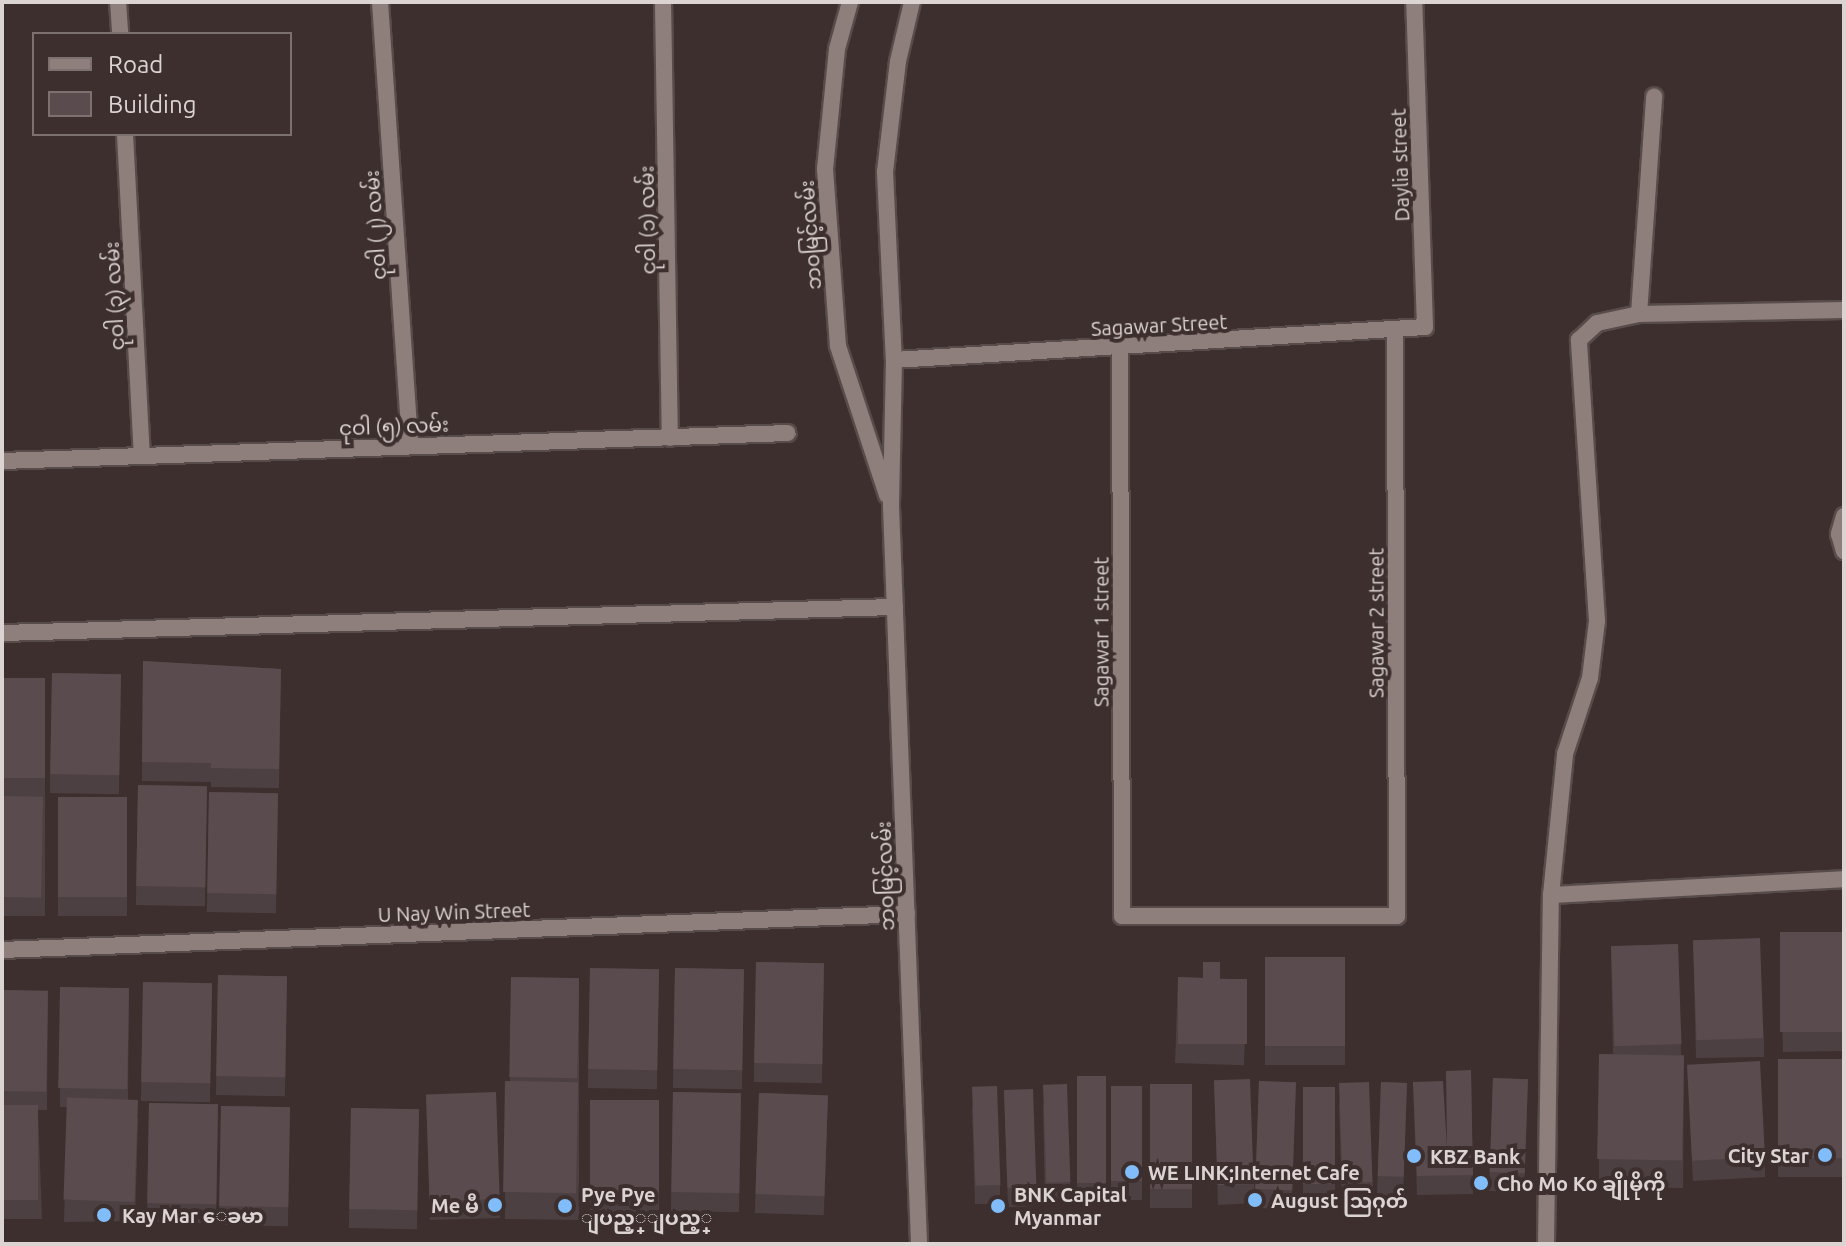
<!DOCTYPE html>
<meta charset="utf-8">
<style>
body{margin:0}
#map{position:relative;width:1846px;height:1246px;overflow:hidden;background:#3c2f2d;font-family:Ubuntu,"Noto Sans Myanmar",sans-serif}
div>[style]{position:absolute}
.roads{filter:drop-shadow(2px 0 #574c4a) drop-shadow(-2px 0 #574c4a) drop-shadow(0 2px #574c4a) drop-shadow(0 -2px #574c4a)}
.lane>*{height:16px;margin:-8px;padding:0 8px;transform-origin:8px;border-radius:8px;background:#8f7f7c}
.street>*{height:16px;margin:-8px;padding:0 8px;transform-origin:8px;border-radius:8px;background:#8f7f7c}
.wall>*{inset:0;background:#4d4043;transform-origin:0 0}
.building>*{inset:0;background:#594b4e;transform-origin:0 0}
.dots>*{width:22px;height:22px;translate:-50% -50%;box-sizing:border-box;border:4px solid #3c2f2d;border-radius:50%}
span{translate:-50% -50%;white-space:nowrap;text-align:center;line-height:1.15;-webkit-text-stroke:8px #3c2f2d;paint-order:stroke}
.street-label{font-size:20px;color:#dcd4d2}
.poi-label{font-size:20px;color:#dcd4d2;font-weight:700}
.right{translate:-100% -50%;text-align:right}
.left{translate:0 -50%;text-align:left}
.frame{position:absolute;inset:0;border:4px solid #dcd4d2;pointer-events:none}
.legend{position:absolute;left:32px;top:32px;width:260px;height:104px;box-sizing:border-box;background:#3c2f2d;border:2px solid #7c716f;margin:0;padding:10px 14px;list-style:none;font-size:24px;color:#dcd4d2}
.legend li{display:flex;align-items:center;gap:16px;height:40px}
.legend b{width:40px;border:2px solid #7c716f}
</style>
<div id="map">
<div class="roads">
<div class="lane">
<div style="left:1639px;top:314px;width:218px;rotate:-86deg"></div>
</div>
<div class="street">
<div style="left:118px;top:2px;width:32px;rotate:86deg"></div>
<div style="left:380px;top:2px;width:445px;rotate:86.1deg"></div>
<div style="left:663px;top:2px;width:436px;rotate:89.1deg"></div>
<div style="left:850px;top:2px;width:49px;rotate:105.5deg"></div>
<div style="left:837px;top:49px;width:121px;rotate:95.7deg"></div>
<div style="left:825px;top:169px;width:177px;rotate:85.8deg"></div>
<div style="left:838px;top:346px;width:157px;rotate:71.8deg"></div>
<div style="left:912px;top:2px;width:61px;rotate:103.3deg"></div>
<div style="left:898px;top:61px;width:112px;rotate:96.7deg"></div>
<div style="left:885px;top:172px;width:188px;rotate:87.3deg"></div>
<div style="left:894px;top:360px;width:147px;rotate:91.2deg"></div>
<div style="left:891px;top:507px;width:738px;rotate:87.82deg"></div>
<div style="left:125px;top:134px;width:322px;rotate:87deg"></div>
<div style="left:1120px;top:347px;width:569px;rotate:89.8deg"></div>
<div style="left:1122px;top:916px;width:275px"></div>
<div style="left:1397px;top:916px;width:585px;rotate:-90.2deg"></div>
<div style="left:894px;top:360px;width:532px;rotate:-3.56deg"></div>
<div style="left:1425px;top:327px;width:325px;rotate:-91.9deg"></div>
<div style="left:2px;top:461px;width:786px;rotate:-2.04deg"></div>
<div style="left:1844px;top:516px;width:19px;rotate:106deg"></div>
<div style="left:1839px;top:534px;width:18px;rotate:74deg"></div>
<div style="left:2px;top:633px;width:893px;rotate:-1.67deg"></div>
<div style="left:1551px;top:895px;width:293px;rotate:-3.1deg"></div>
<div style="left:2px;top:950px;width:906px;rotate:-2.28deg"></div>
<div style="left:1546px;top:1244px;width:349px;rotate:-89.2deg"></div>
<div style="left:1551px;top:895px;width:142px;rotate:-84.3deg"></div>
<div style="left:1565px;top:754px;width:80px;rotate:-71.8deg"></div>
<div style="left:1590px;top:678px;width:57px;rotate:-83deg"></div>
<div style="left:1597px;top:621px;width:282px;rotate:-93.7deg"></div>
<div style="left:1579px;top:340px;width:25px;rotate:-43deg"></div>
<div style="left:1597px;top:323px;width:43px;rotate:-12.1deg"></div>
<div style="left:1639px;top:314px;width:205px;rotate:-1.1deg"></div>
</div>
</div>
<div class="wall">
<div style="clip-path:polygon(143px 661px,281px 669px,279px 788px,211px 787px,211px 782px,142px 781px)"></div>
<div style="left:52px;top:673px;width:69px;height:120px;rotate:1deg"></div>
<div style="left:2px;top:678px;width:43px;height:238px"></div>
<div style="left:138px;top:785px;width:69px;height:120px;rotate:1deg"></div>
<div style="left:209px;top:792px;width:69px;height:120px;rotate:1deg"></div>
<div style="left:58px;top:797px;width:69px;height:119px"></div>
<div style="clip-path:polygon(1844px 932px,1844px 1051px,1783px 1052px,1780px 953px)"></div>
<div style="clip-path:polygon(1693px 940px,1764px 1038px,1764px 1057px,1696px 1058px)"></div>
<div style="clip-path:polygon(1678px 944px,1681px 1055px,1684px 1055px,1683px 1188px,1599px 1187px,1599px 1054px,1613px 1054px,1611px 946px)"></div>
<div style="left:1265px;top:957px;width:80px;height:108px"></div>
<div style="left:756px;top:962px;width:68px;height:120px;rotate:1deg"></div>
<div style="left:590px;top:968px;width:69px;height:120px;rotate:1deg"></div>
<div style="left:675px;top:968px;width:69px;height:120px;rotate:1deg"></div>
<div style="left:218px;top:975px;width:69px;height:120px;rotate:1deg"></div>
<div style="clip-path:polygon(511px 977px,579px 978px,579px 1220px,505px 1219px,505px 1081px,510px 1082px)"></div>
<div style="left:1178px;top:977px;width:69px;height:86px;rotate:2deg"></div>
<div style="left:143px;top:982px;width:69px;height:119px;rotate:1deg"></div>
<div style="clip-path:polygon(60px 987px,129px 988px,128px 1100px,138px 1119px,135px 1221px,64px 1222px,67px 1107px,60px 1107px)"></div>
<div style="clip-path:polygon(2px 990px,48px 991px,47px 1110px,38px 1110px,42px 1219px,2px 1219px)"></div>
<div style="left:1844px;top:1059px;width:118px;height:66px;rotate:90deg"></div>
<div style="clip-path:polygon(1687px 1066px,1765px 1157px,1765px 1177px,1693px 1181px)"></div>
<div style="clip-path:polygon(1471px 1070px,1473px 1194px,1417px 1195px,1413px 1082px,1447px 1144px)"></div>
<div style="left:1077px;top:1076px;width:29px;height:126px"></div>
<div style="left:1493px;top:1078px;width:35px;height:113px;rotate:2deg"></div>
<div style="clip-path:polygon(1214px 1080px,1254px 1184px,1254px 1203px,1218px 1205px)"></div>
<div style="left:1259px;top:1081px;width:37px;height:127px;rotate:2deg"></div>
<div style="left:1381px;top:1082px;width:26px;height:113px;rotate:2deg"></div>
<div style="left:1150px;top:1084px;width:42px;height:124px"></div>
<div style="left:1142px;top:1086px;width:114px;height:31px;rotate:90deg"></div>
<div style="left:1303px;top:1087px;width:32px;height:116px"></div>
<div style="clip-path:polygon(1004px 1090px,1036px 1187px,1036px 1206px,1008px 1207px)"></div>
<div style="left:673px;top:1092px;width:68px;height:119px;rotate:1deg"></div>
<div style="left:759px;top:1093px;width:69px;height:120px;rotate:2deg"></div>
<div style="clip-path:polygon(426px 1095px,500px 1199px,500px 1218px,430px 1220px)"></div>
<div style="left:590px;top:1100px;width:69px;height:119px"></div>
<div style="clip-path:polygon(1339px 1102px,1373px 1182px,1373px 1201px,1342px 1203px)"></div>
<div style="left:149px;top:1103px;width:69px;height:119px;rotate:1deg"></div>
<div style="clip-path:polygon(1043px 1104px,1070px 1182px,1070px 1201px,1045px 1202px)"></div>
<div style="left:221px;top:1106px;width:69px;height:119px;rotate:1deg"></div>
<div style="clip-path:polygon(972px 1106px,1000px 1185px,1000px 1204px,975px 1204px)"></div>
<div style="left:351px;top:1108px;width:68px;height:120px;rotate:1deg"></div>
</div>
<div class="building">
<div style="clip-path:polygon(143px 661px,281px 669px,279px 769px,211px 768px,211px 763px,142px 762px)"></div>
<div style="left:52px;top:673px;width:69px;height:101px;rotate:1deg"></div>
<div style="left:2px;top:678px;width:43px;height:100px"></div>
<div style="left:138px;top:785px;width:69px;height:101px;rotate:1deg"></div>
<div style="left:209px;top:792px;width:69px;height:101px;rotate:1deg"></div>
<div style="left:2px;top:796px;width:41px;height:101px;rotate:1deg"></div>
<div style="left:58px;top:797px;width:69px;height:100px"></div>
<div style="left:1844px;top:932px;width:100px;height:64px;rotate:90deg"></div>
<div style="left:1760px;top:938px;width:100px;height:67px;rotate:88deg"></div>
<div style="left:1678px;top:944px;width:100px;height:67px;rotate:88deg"></div>
<div style="left:1265px;top:957px;width:80px;height:89px"></div>
<div style="left:756px;top:962px;width:68px;height:101px;rotate:1deg"></div>
<div style="clip-path:polygon(1203px 962px,1220px 962px,1220px 979px,1247px 979px,1247px 1044px,1178px 1044px,1178px 977px,1203px 978px)"></div>
<div style="left:590px;top:968px;width:69px;height:101px;rotate:1deg"></div>
<div style="left:675px;top:968px;width:69px;height:101px;rotate:1deg"></div>
<div style="left:218px;top:975px;width:69px;height:101px;rotate:1deg"></div>
<div style="left:511px;top:977px;width:68px;height:100px;rotate:1deg"></div>
<div style="left:143px;top:982px;width:69px;height:100px;rotate:1deg"></div>
<div style="left:60px;top:987px;width:69px;height:101px;rotate:1deg"></div>
<div style="left:2px;top:990px;width:46px;height:101px;rotate:1deg"></div>
<div style="left:1599px;top:1054px;width:85px;height:105px;rotate:1deg"></div>
<div style="left:1844px;top:1059px;width:99px;height:66px;rotate:90deg"></div>
<div style="left:1760px;top:1061px;width:96px;height:73px;rotate:87deg"></div>
<div style="clip-path:polygon(1471px 1070px,1473px 1175px,1417px 1176px,1413px 1082px,1443px 1081px,1447px 1148px,1446px 1071px)"></div>
<div style="left:1077px;top:1076px;width:29px;height:107px"></div>
<div style="left:1493px;top:1078px;width:35px;height:94px;rotate:2deg"></div>
<div style="left:1250px;top:1079px;width:105px;height:36px;rotate:88deg"></div>
<div style="left:505px;top:1081px;width:73px;height:111px;rotate:1deg"></div>
<div style="left:1259px;top:1081px;width:37px;height:108px;rotate:2deg"></div>
<div style="left:1369px;top:1082px;width:100px;height:30px;rotate:88deg"></div>
<div style="left:1381px;top:1082px;width:26px;height:94px;rotate:2deg"></div>
<div style="left:1067px;top:1084px;width:98px;height:24px;rotate:88deg"></div>
<div style="left:1150px;top:1084px;width:42px;height:105px"></div>
<div style="left:997px;top:1086px;width:99px;height:25px;rotate:88deg"></div>
<div style="left:1142px;top:1086px;width:95px;height:31px;rotate:90deg"></div>
<div style="left:1303px;top:1087px;width:32px;height:97px"></div>
<div style="left:1033px;top:1089px;width:98px;height:29px;rotate:88deg"></div>
<div style="left:496px;top:1092px;width:107px;height:70px;rotate:88deg"></div>
<div style="left:673px;top:1092px;width:68px;height:100px;rotate:1deg"></div>
<div style="left:759px;top:1093px;width:69px;height:101px;rotate:2deg"></div>
<div style="left:138px;top:1100px;width:102px;height:71px;rotate:92deg"></div>
<div style="left:590px;top:1100px;width:69px;height:100px"></div>
<div style="left:149px;top:1103px;width:69px;height:100px;rotate:1deg"></div>
<div style="left:2px;top:1105px;width:36px;height:95px"></div>
<div style="left:221px;top:1106px;width:69px;height:100px;rotate:1deg"></div>
<div style="left:351px;top:1108px;width:68px;height:101px;rotate:1deg"></div>
</div>
<div class="dots">
<div style="left:1825px;top:1155px;background:#80bdfa"></div>
<div style="left:1414px;top:1156px;background:#80bdfa"></div>
<div style="left:1132px;top:1172px;background:#80bdfa"></div>
<div style="left:1481px;top:1183px;background:#80bdfa"></div>
<div style="left:1255px;top:1200px;background:#80bdfa"></div>
<div style="left:495px;top:1205px;background:#80bdfa"></div>
<div style="left:565px;top:1206px;background:#80bdfa"></div>
<div style="left:998px;top:1206px;background:#80bdfa"></div>
<div style="left:104px;top:1215px;background:#80bdfa"></div>
</div>
<div class="street-label">
<span style="left:1400px;top:165px;rotate:-92deg">Daylia street</span>
<span style="left:647px;top:220px;rotate:-91deg">ငုဝါ (၁) လမ်း</span>
<span style="left:375px;top:225px;rotate:-94deg">ငုဝါ (၂) လမ်း</span>
<span style="left:810px;top:235px;rotate:-94deg">ဘ၀မြင့်လမ်း</span>
<span style="left:114px;top:296px;rotate:-93deg">ငုဝါ (၃) လမ်း</span>
<span style="left:1159px;top:325px;rotate:-3deg">Sagawar Street</span>
<span style="left:394px;top:426px;rotate:-2deg">ငုဝါ (၅) လမ်း</span>
<span style="left:1376px;top:623px;rotate:-90deg">Sagawar 2 street</span>
<span style="left:1101px;top:632px;rotate:-90deg">Sagawar 1 street</span>
<span style="left:885px;top:876px;rotate:-92deg">ဘ၀မြင့်လမ်း</span>
<span style="left:454px;top:912px;rotate:-2deg">U Nay Win Street</span>
</div>
<div class="poi-label">
<span class="right" style="left:1809px;top:1155px">City Star</span>
<span class="left" style="left:1430px;top:1156px">KBZ Bank</span>
<span class="left" style="left:1148px;top:1172px">WE LINK;Internet Cafe</span>
<span class="left" style="left:1497px;top:1183px">Cho Mo Ko ချိုမိုကို</span>
<span class="left" style="left:581px;top:1206px">Pye Pye<br>ျပည့္ျပည့္</span>
<span class="left" style="left:1014px;top:1206px">BNK Capital<br>Myanmar</span>
<span class="left" style="left:1271px;top:1200px">August သြဂုတ်</span>
<span class="right" style="left:479px;top:1205px">Me မီ</span>
<span class="left" style="left:122px;top:1215px">Kay Mar ေခမာ</span>
</div>
<div class="frame"></div>
<ul class="legend">
<li><b style="height:10px;background:#8f7f7c"></b>Road</li>
<li><b style="height:22px;background:#594b4e"></b>Building</li>
</ul>
</div>
